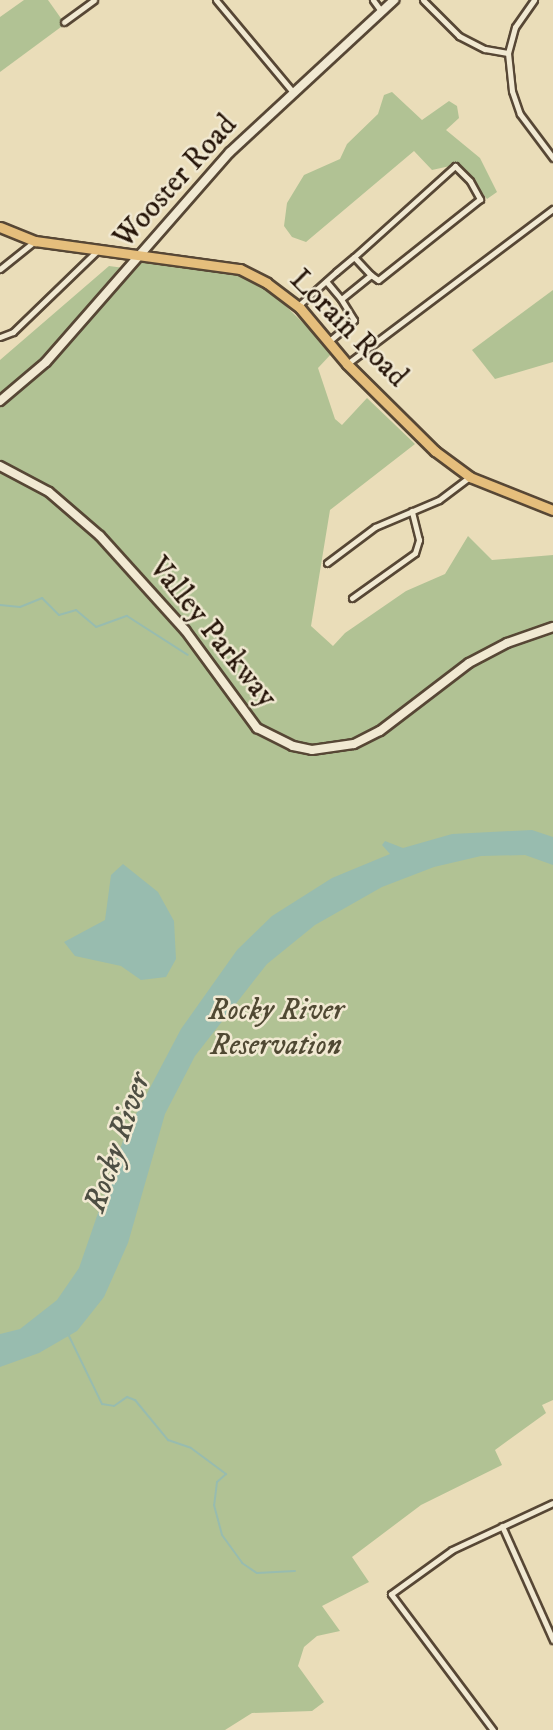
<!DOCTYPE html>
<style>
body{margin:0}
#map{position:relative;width:553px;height:1730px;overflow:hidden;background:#eaddb9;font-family:"IM FELL DW Pica",serif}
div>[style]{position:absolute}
.green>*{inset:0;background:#b1c294}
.water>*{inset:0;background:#98bcaf}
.stream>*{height:2px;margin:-1px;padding:0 1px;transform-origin:1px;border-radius:1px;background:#98bcaf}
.roads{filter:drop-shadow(2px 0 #574735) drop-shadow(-2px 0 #574735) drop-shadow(0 2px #574735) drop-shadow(0 -2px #574735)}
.street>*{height:5px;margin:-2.5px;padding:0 2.5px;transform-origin:2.5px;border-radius:2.5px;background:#f1e9d2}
.secondary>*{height:8px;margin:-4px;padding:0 4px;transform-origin:4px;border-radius:4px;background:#f1e9d2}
.primary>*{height:9px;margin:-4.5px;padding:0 4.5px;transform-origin:4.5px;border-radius:4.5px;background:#e5be7c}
span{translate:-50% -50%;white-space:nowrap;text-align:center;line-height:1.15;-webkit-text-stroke:5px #f1e9d2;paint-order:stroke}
.street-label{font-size:30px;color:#261509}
.park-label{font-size:30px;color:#504933;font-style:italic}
.water-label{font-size:32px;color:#4e4f43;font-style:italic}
</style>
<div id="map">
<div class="green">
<div style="clip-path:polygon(24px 0,48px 0,65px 24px,0 72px,0 17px)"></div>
<div style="clip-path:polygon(392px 92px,422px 120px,449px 101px,457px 106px,459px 118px,446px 130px,480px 158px,497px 192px,487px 199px,459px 164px,432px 170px,414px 151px,306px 242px,292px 237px,284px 226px,287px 203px,304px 175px,340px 159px,347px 144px,378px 114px,384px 95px)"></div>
<div style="clip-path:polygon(145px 255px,259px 280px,333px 352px,318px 368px,335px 419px,342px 425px,367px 398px,415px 444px,330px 510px,311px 626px,333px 646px,345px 633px,406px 591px,445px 574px,468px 536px,492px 560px,553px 555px,553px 1400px,542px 1405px,546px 1413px,495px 1450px,502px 1465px,421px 1505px,352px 1557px,369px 1582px,322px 1606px,340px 1631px,317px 1636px,304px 1647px,298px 1666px,324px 1702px,312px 1711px,252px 1713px,225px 1730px,0 1730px,0 360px,109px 266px,132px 269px)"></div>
<div style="clip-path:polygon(553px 290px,553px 362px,495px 379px,472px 350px)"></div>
</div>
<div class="water">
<div style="clip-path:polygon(532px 830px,553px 837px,553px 865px,525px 855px,481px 856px,434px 867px,382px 887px,315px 925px,267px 964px,195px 1056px,165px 1114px,128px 1243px,104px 1297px,77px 1331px,39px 1353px,0 1367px,0 1334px,20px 1329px,57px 1300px,79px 1268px,125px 1135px,181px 1029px,237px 950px,272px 916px,332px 878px,390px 854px,382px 845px,385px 841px,403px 848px,452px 834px)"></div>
<div style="clip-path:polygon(123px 864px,158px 892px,174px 921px,176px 959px,166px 977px,141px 980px,121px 966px,75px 956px,64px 942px,105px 920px,111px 875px)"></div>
</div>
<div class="stream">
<div style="left:0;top:605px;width:20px;rotate:6deg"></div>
<div style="left:20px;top:607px;width:24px;rotate:-22deg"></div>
<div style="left:42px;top:598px;width:24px;rotate:45deg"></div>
<div style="left:59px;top:615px;width:18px;rotate:-16deg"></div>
<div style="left:76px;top:610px;width:26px;rotate:40deg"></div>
<div style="left:96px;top:627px;width:33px;rotate:-20deg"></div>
<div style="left:127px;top:616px;width:72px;rotate:32.6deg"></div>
<div style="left:68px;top:1334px;width:78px;rotate:64.1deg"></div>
<div style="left:102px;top:1404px;width:12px;rotate:9deg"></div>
<div style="left:114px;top:1406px;width:16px;rotate:-35deg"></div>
<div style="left:127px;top:1397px;width:9px;rotate:21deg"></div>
<div style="left:135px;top:1400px;width:52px;rotate:50.5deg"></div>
<div style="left:168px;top:1440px;width:24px;rotate:19deg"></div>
<div style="left:191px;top:1448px;width:44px;rotate:36.6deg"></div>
<div style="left:226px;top:1474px;width:12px;rotate:138deg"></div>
<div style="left:217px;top:1482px;width:23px;rotate:97deg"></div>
<div style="left:214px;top:1505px;width:31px;rotate:75deg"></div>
<div style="left:222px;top:1535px;width:34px;rotate:54deg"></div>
<div style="left:242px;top:1563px;width:18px;rotate:34deg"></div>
<div style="left:257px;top:1573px;width:38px;rotate:-3deg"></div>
</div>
<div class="roads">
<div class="street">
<div style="left:216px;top:0;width:119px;rotate:50.1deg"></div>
<div style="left:373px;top:0;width:14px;rotate:54deg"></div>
<div style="left:423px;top:0;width:51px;rotate:45deg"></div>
<div style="left:459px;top:36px;width:29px;rotate:27deg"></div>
<div style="left:485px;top:49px;width:23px;rotate:10deg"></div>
<div style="left:534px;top:0;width:33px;rotate:125deg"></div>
<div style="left:515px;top:27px;width:27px;rotate:105deg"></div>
<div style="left:508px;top:53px;width:38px;rotate:84deg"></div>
<div style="left:512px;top:91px;width:24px;rotate:71deg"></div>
<div style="left:520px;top:114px;width:55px;rotate:53.1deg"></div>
<div style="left:64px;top:22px;width:37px;rotate:-36deg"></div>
<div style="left:354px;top:257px;width:136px;rotate:-42deg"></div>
<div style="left:455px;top:166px;width:21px;rotate:45deg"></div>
<div style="left:470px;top:181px;width:21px;rotate:61deg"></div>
<div style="left:480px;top:199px;width:130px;rotate:141.5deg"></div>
<div style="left:378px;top:280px;width:9px;rotate:-144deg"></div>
<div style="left:0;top:269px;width:45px;rotate:-38.7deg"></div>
<div style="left:298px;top:306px;width:51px;rotate:-41.8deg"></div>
<div style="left:336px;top:272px;width:23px;rotate:-40deg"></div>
<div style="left:354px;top:257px;width:25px;rotate:47deg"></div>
<div style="left:371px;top:275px;width:38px;rotate:141deg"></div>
<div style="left:341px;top:299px;width:23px;rotate:-130deg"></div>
<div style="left:0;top:337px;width:14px;rotate:-21deg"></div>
<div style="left:13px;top:332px;width:120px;rotate:-44deg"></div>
<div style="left:328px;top:342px;width:34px;rotate:-40deg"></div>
<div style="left:354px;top:320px;width:25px;rotate:-122deg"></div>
<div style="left:347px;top:364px;width:258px;rotate:-37deg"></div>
<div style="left:327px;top:563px;width:60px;rotate:-36.9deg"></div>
<div style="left:375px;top:527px;width:69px;rotate:-22.9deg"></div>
<div style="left:439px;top:500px;width:39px;rotate:-37deg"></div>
<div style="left:352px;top:598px;width:77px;rotate:-35.5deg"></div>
<div style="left:415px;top:553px;width:14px;rotate:-73deg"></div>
<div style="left:419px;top:540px;width:30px;rotate:-104deg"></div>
<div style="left:502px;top:1526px;width:125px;rotate:65.9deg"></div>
<div style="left:493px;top:1730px;width:170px;rotate:-126.9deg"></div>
<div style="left:391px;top:1594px;width:75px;rotate:-35.8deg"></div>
<div style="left:452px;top:1550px;width:111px;rotate:-25deg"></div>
</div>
<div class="secondary">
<div style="left:0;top:401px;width:60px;rotate:-40.3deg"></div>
<div style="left:46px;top:362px;width:279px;rotate:-48.8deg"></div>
<div style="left:230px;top:152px;width:224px;rotate:-42.8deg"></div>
<div style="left:0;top:466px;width:55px;rotate:28deg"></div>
<div style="left:49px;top:492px;width:67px;rotate:40.8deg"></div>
<div style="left:100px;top:536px;width:127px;rotate:47.9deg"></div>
<div style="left:185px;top:630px;width:122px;rotate:53.7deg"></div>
<div style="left:257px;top:728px;width:40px;rotate:26.6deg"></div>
<div style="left:293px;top:746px;width:19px;rotate:12deg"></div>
<div style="left:312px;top:750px;width:42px;rotate:-8.1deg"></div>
<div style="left:354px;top:744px;width:29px;rotate:-27deg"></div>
<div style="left:380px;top:731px;width:112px;rotate:-37.4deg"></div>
<div style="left:469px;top:663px;width:43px;rotate:-27.8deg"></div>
<div style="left:507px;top:643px;width:49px;rotate:-19.2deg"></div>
</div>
<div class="primary">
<div style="left:0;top:227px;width:38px;rotate:22deg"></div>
<div style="left:35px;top:241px;width:207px;rotate:7.8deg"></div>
<div style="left:240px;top:269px;width:30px;rotate:27deg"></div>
<div style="left:267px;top:283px;width:41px;rotate:37.1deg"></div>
<div style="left:300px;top:308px;width:73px;rotate:50deg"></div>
<div style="left:347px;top:364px;width:124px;rotate:44.7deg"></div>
<div style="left:435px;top:451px;width:44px;rotate:36.6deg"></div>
<div style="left:470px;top:477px;width:89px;rotate:21.7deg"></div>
</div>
</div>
<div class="street-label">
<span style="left:176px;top:182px;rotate:-48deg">Wooster Road</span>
<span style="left:348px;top:329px;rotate:45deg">Lorain Road</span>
<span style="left:212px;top:633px;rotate:51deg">Valley Parkway</span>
</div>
<div class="park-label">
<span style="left:276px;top:1028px">Rocky River<br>Reservation</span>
</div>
<div class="water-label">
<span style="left:118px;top:1143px;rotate:-71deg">Rocky River</span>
</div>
</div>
